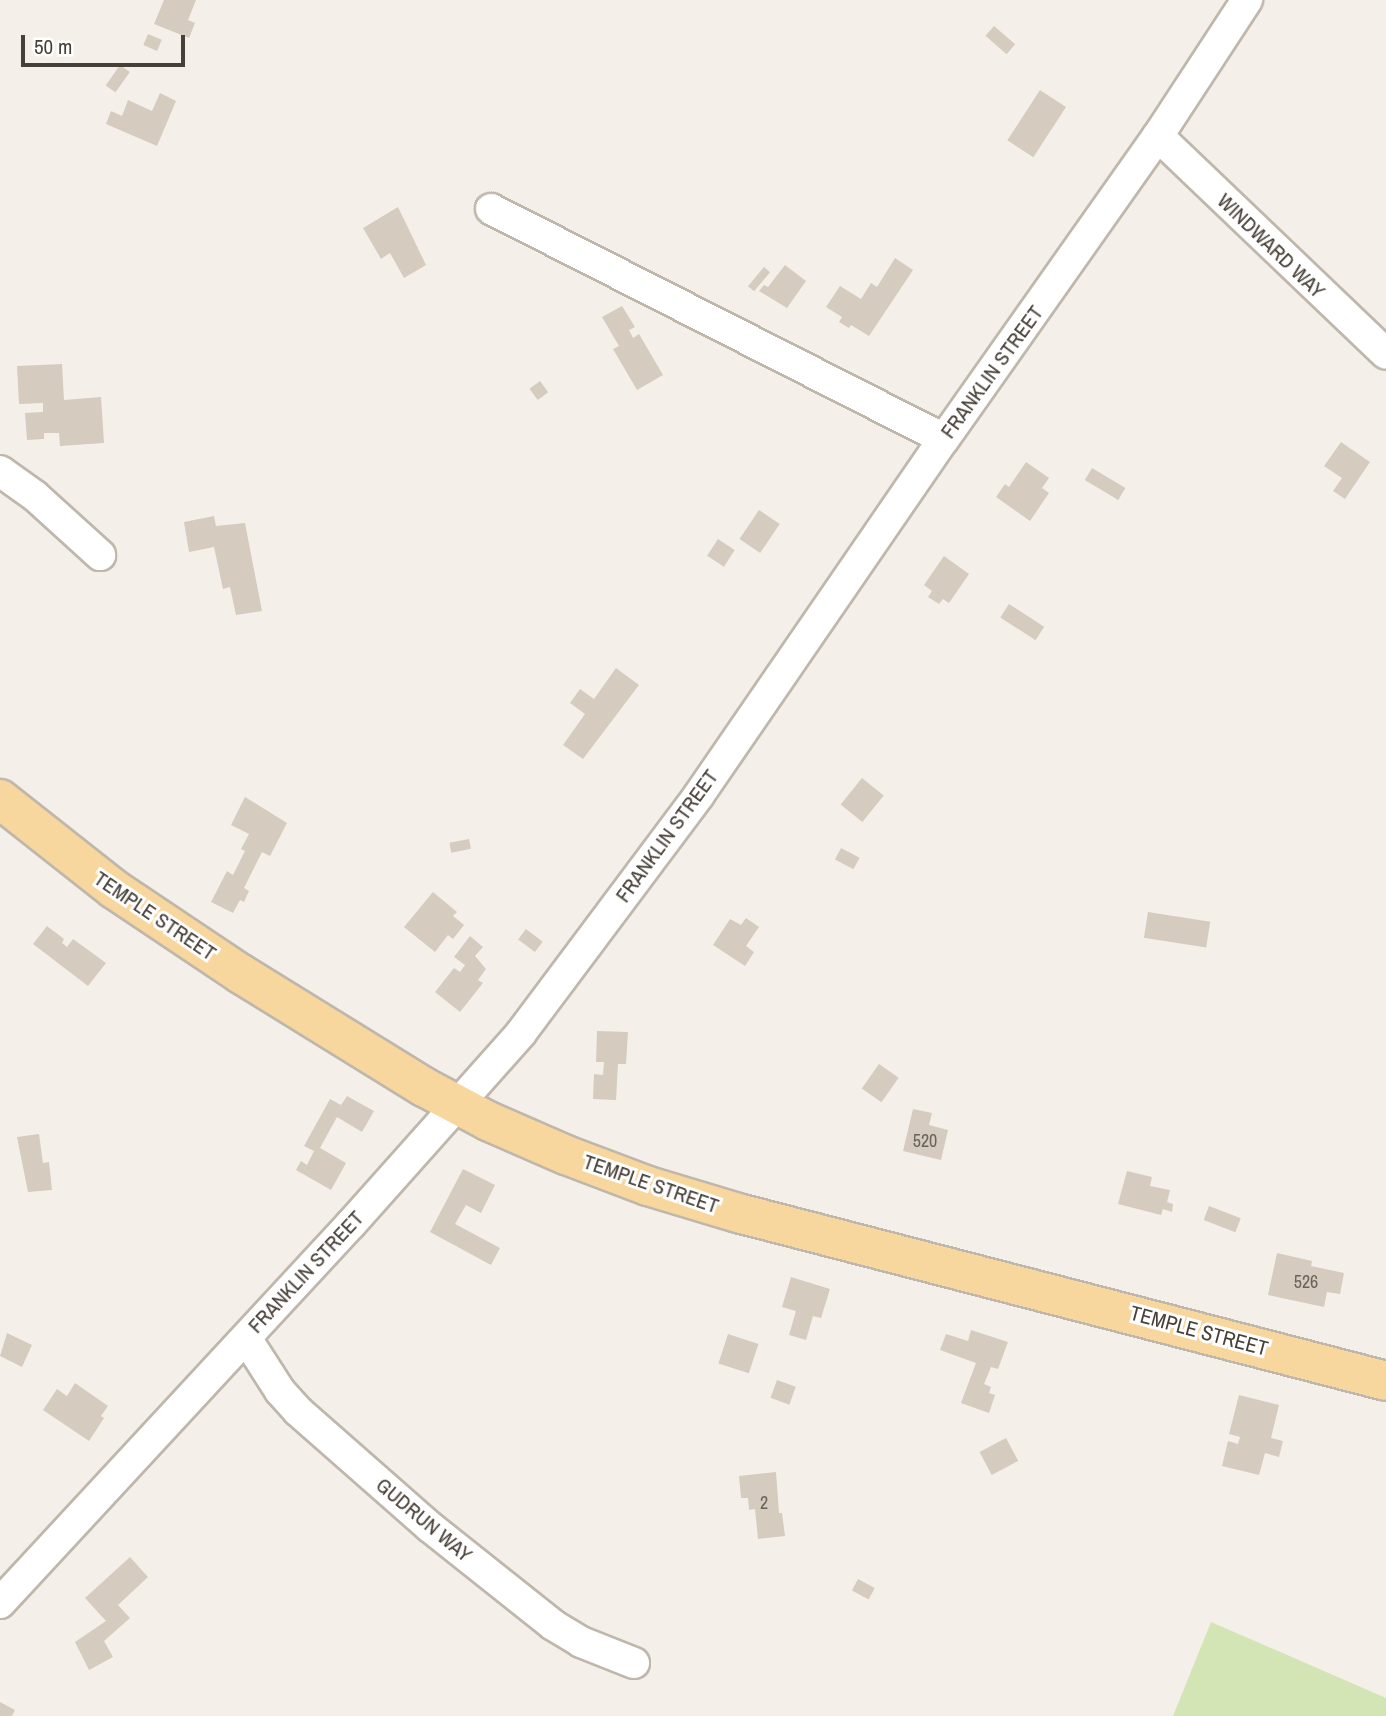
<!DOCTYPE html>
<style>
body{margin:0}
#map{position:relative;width:1386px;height:1716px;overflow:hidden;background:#f4f0e9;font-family:"Archivo Narrow",sans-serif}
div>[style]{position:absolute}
.green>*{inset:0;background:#d3e5b5}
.building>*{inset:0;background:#d5cbbf;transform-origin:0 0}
.roads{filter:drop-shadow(2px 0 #bfb7ac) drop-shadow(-2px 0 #bfb7ac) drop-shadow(0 2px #bfb7ac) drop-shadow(0 -2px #bfb7ac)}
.minor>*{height:30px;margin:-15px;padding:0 15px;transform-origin:15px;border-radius:15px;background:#fff}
.major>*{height:38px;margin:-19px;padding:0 19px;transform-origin:19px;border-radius:19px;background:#f8d79e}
span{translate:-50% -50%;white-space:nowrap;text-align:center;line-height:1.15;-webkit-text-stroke:6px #fff;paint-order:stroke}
.number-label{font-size:18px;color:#6a635a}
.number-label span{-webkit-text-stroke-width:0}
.street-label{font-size:21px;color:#474038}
.scale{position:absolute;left:21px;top:35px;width:164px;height:32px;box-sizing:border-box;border:4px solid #474038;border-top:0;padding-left:9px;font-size:21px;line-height:24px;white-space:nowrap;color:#474038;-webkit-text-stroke:5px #fff;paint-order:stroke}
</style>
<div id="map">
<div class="green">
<div style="clip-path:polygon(1211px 1622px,1386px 1698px,1386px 1716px,1173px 1716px)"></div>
</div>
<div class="building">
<div style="clip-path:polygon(164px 0,196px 0,188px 20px,195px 23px,189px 38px,154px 24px)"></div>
<div style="left:994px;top:26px;width:28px;height:13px;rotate:41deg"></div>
<div style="left:148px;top:34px;width:15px;height:12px;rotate:23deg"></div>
<div style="left:120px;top:65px;width:12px;height:25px;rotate:35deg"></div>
<div style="left:1040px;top:90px;width:31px;height:60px;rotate:33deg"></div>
<div style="clip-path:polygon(160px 93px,176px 101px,157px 146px,106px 124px,111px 111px,122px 116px,128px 100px,152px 111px)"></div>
<div style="clip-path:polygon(398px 207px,426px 265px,404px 278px,390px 253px,381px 259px,363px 228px)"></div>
<div style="clip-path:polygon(895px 258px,913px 270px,869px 336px,851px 325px,849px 328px,839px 322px,842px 317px,826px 307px,840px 286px,861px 299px,871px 283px,877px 287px)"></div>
<div style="clip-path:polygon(785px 265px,806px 281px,787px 308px,759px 291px,764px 285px,768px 287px)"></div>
<div style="left:764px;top:267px;width:8px;height:25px;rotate:40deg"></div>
<div style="clip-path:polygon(622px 306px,635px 327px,629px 330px,633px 338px,639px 334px,663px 375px,637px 390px,613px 349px,619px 346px,602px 317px)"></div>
<div style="clip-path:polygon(62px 364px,64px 400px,101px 397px,104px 443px,60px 446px,59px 433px,44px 433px,44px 439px,27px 440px,25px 413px,43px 412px,43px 403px,19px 404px,17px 366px)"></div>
<div style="left:540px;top:381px;width:14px;height:13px;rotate:54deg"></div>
<div style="clip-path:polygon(1341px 442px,1370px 462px,1345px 499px,1333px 491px,1342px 478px,1324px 466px)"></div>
<div style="clip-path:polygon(1026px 462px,1049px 478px,1042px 488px,1049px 493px,1030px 521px,996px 497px,1005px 484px,1009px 487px)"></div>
<div style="left:1092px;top:468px;width:39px;height:14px;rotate:31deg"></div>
<div style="left:759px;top:510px;width:25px;height:35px;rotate:34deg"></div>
<div style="clip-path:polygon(214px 516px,216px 526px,245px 523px,262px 611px,236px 615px,230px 587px,223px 589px,214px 547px,189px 552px,184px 522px)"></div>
<div style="left:718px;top:539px;width:20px;height:20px;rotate:33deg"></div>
<div style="clip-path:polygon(944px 556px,969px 574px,949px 603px,943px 599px,939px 604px,928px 597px,932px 591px,924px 585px)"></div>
<div style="left:1009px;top:604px;width:42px;height:16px;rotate:33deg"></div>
<div style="clip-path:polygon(616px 668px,639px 685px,583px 759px,563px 745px,585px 714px,570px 703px,580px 689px,594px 699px)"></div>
<div style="left:862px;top:778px;width:28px;height:34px;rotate:39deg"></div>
<div style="clip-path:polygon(245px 797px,287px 823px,270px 856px,262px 852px,244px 888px,249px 891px,244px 902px,240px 900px,233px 913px,211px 902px,227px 871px,233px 875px,245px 851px,241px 849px,249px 834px,231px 825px)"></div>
<div style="left:469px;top:839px;width:10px;height:20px;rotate:79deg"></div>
<div style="left:841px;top:848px;width:21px;height:13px;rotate:28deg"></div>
<div style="clip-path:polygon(433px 892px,457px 912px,453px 916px,464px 925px,453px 939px,448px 935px,435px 952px,404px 927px)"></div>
<div style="left:1148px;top:912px;width:63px;height:26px;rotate:9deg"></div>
<div style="clip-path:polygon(746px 918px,759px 927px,746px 946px,754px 952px,745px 966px,713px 945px,730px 919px,741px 925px)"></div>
<div style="clip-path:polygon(47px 926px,64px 939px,62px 943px,67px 947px,73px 939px,106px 963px,88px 986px,33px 944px)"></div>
<div style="left:526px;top:929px;width:21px;height:13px;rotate:37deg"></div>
<div style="clip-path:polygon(470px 936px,483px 947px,475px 956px,486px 969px,478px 980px,483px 983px,460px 1012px,435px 992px,454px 968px,460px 972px,465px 965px,454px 957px)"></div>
<div style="clip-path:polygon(597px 1031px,628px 1032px,626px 1064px,618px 1064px,616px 1100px,593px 1099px,594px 1074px,603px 1075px,604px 1062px,596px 1062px)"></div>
<div style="left:879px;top:1064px;width:24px;height:30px;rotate:35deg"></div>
<div style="clip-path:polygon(347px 1096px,374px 1111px,362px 1132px,337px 1117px,320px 1148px,346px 1163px,331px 1190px,296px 1170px,301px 1161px,307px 1165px,314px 1151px,304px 1146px,330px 1099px,341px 1105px)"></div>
<div style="clip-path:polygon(913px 1109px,932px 1113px,929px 1125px,948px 1130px,941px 1160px,903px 1151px)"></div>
<div style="clip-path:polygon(39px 1134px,43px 1163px,49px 1162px,52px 1190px,28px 1192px,17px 1137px)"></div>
<div style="clip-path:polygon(463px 1169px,495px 1185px,481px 1213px,466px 1205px,455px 1224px,500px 1248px,491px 1265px,430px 1232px)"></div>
<div style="clip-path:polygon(1127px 1171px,1152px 1177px,1150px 1186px,1170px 1190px,1167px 1202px,1173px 1204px,1172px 1212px,1163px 1209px,1161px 1215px,1118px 1204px)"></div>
<div style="left:1209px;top:1206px;width:34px;height:15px;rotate:21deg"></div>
<div style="clip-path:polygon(1277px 1253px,1312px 1261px,1311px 1266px,1344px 1273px,1340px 1294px,1327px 1292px,1324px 1307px,1268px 1295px)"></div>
<div style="clip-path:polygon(791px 1277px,830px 1289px,821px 1318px,813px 1316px,806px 1340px,789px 1335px,796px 1311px,782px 1307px)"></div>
<div style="clip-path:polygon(971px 1330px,1008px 1342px,998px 1369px,991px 1367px,984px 1384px,991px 1387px,989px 1393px,995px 1395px,989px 1413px,961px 1403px,976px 1363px,940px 1350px,946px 1334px,968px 1341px)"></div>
<div style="clip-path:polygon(7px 1333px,32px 1345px,22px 1367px,0 1356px)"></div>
<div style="left:728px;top:1334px;width:32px;height:31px;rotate:18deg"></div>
<div style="left:777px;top:1380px;width:20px;height:19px;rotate:20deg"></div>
<div style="clip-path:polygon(75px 1383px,108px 1406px,101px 1416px,104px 1418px,89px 1441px,43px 1410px,57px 1389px,67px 1396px)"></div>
<div style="clip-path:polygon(1239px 1395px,1279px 1405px,1271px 1438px,1283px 1441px,1279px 1457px,1265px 1453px,1259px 1475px,1222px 1466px,1228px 1441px,1238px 1444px,1240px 1437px,1229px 1434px)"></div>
<div style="left:1006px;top:1438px;width:26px;height:30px;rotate:62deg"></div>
<div style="clip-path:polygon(776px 1472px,779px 1513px,782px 1513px,785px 1536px,758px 1539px,755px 1509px,749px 1510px,748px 1498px,741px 1498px,739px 1476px)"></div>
<div style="clip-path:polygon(130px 1557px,148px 1577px,118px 1605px,130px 1618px,104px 1641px,113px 1657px,89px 1670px,75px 1642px,106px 1621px,85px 1598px)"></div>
<div style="left:858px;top:1579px;width:19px;height:13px;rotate:28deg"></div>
<div style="clip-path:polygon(0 1702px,15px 1710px,12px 1716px,0 1716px)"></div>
</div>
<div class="roads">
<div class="minor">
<div style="left:1158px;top:136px;width:315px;rotate:43.7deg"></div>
<div style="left:491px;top:209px;width:508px;rotate:26.92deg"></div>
<div style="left:0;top:471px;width:43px;rotate:35.5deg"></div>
<div style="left:35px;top:496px;width:88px;rotate:42.2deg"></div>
<div style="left:246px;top:1338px;width:63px;rotate:57.3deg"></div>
<div style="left:280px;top:1391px;width:27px;rotate:48deg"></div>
<div style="left:298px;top:1411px;width:176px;rotate:41.3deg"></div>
<div style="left:430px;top:1527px;width:157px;rotate:38.5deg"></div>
<div style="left:553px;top:1625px;width:33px;rotate:31deg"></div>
<div style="left:581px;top:1642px;width:57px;rotate:21.6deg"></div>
<div style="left:0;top:1603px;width:517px;rotate:-47.2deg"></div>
<div style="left:351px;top:1224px;width:256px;rotate:-48.3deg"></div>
<div style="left:521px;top:1033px;width:297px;rotate:-53.2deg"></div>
<div style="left:699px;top:795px;width:432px;rotate:-55.5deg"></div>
<div style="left:944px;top:439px;width:371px;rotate:-54.8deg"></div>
<div style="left:1158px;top:136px;width:163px;rotate:-56.8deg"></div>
</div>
<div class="major">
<div style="left:0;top:799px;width:145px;rotate:38.3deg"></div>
<div style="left:114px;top:889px;width:153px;rotate:33.8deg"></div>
<div style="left:241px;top:974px;width:215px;rotate:31.7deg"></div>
<div style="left:424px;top:1087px;width:72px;rotate:28deg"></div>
<div style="left:488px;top:1121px;width:85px;rotate:23.6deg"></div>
<div style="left:566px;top:1155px;width:88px;rotate:20.7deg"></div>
<div style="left:648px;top:1186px;width:94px;rotate:16.7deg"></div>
<div style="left:738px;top:1213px;width:669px;rotate:14.53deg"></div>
</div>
</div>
<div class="number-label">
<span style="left:925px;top:1141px">520</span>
<span style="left:1306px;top:1282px">526</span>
<span style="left:764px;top:1503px">2</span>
</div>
<div class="street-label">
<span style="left:1271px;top:246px;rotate:44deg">WINDWARD WAY</span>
<span style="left:992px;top:372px;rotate:-54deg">FRANKLIN STREET</span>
<span style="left:667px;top:836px;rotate:-54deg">FRANKLIN STREET</span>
<span style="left:155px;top:916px;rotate:34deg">TEMPLE STREET</span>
<span style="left:651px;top:1184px;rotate:19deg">TEMPLE STREET</span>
<span style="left:306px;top:1272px;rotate:-47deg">FRANKLIN STREET</span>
<span style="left:1199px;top:1331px;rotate:15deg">TEMPLE STREET</span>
<span style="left:424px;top:1520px;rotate:40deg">GUDRUN WAY</span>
</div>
<div class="scale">50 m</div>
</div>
